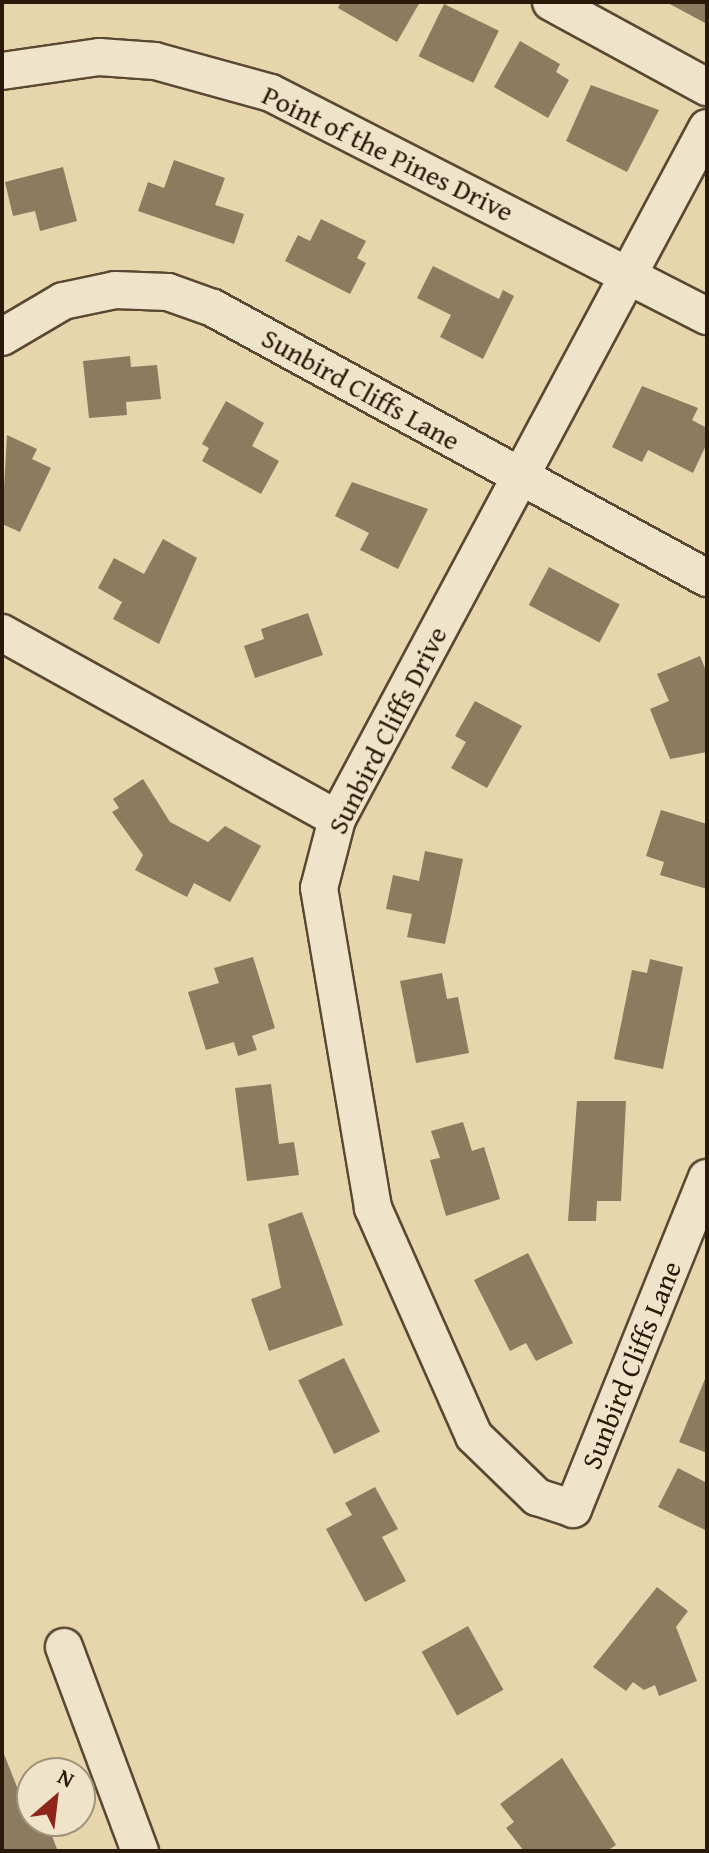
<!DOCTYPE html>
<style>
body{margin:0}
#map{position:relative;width:709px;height:1853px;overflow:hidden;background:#e7d5ac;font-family:"Gentium Book Plus",serif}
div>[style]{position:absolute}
.building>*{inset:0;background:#8c7b5e;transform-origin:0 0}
.roads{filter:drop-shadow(2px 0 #594832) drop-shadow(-2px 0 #594832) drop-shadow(0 2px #594832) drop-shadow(0 -2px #594832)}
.minor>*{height:36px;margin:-18px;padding:0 18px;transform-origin:18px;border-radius:18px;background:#efe4c9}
span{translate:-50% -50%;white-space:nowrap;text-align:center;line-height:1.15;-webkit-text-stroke:6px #efe4c9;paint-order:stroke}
.street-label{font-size:28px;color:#2a1909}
.frame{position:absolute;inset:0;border:4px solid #2a1909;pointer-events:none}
.north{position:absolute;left:16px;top:1757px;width:80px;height:80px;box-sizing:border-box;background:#efe4c9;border:2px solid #a0937c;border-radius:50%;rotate:28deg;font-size:22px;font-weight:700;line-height:32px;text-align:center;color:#2a1909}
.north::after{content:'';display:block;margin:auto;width:28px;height:36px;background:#8f2418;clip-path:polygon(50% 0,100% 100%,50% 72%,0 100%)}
</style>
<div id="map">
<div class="building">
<div style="clip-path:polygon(341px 2px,420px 2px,397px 42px,338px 8px)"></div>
<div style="clip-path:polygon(666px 2px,707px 2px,707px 24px)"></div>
<div style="left:444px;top:4px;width:61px;height:58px;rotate:26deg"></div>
<div style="clip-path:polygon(520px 41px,560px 64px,556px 72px,569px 80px,548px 118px,494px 87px)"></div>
<div style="clip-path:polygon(591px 85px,659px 110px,627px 172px,566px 141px)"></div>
<div style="clip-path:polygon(174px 160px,225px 178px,215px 205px,244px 214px,234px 244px,138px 211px,148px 182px,164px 188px)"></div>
<div style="clip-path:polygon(63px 167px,77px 221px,40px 231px,35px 211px,13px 216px,5px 182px)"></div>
<div style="clip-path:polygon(321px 219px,366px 241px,357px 258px,366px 263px,350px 294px,285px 261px,298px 235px,310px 241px)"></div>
<div style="clip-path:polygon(433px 266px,499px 299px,503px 290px,514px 296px,483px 359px,440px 337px,451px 315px,417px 298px)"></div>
<div style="clip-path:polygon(130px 356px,131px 367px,157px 365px,161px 399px,126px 402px,127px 415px,89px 418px,83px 361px)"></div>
<div style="clip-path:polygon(642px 386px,698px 408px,692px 420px,707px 428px,707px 443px,693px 473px,648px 450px,642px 462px,612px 447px)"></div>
<div style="clip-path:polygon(226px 401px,264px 423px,252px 446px,279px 461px,261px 494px,202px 461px,209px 448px,202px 444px)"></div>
<div style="clip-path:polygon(7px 435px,37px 449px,32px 459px,51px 468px,20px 532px,2px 524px)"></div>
<div style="clip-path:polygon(352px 482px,428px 509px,398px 569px,360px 550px,369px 533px,335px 516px)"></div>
<div style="clip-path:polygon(163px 539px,197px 558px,159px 644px,113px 619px,122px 602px,98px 588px,114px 558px,144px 574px)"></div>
<div style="left:549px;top:567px;width:80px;height:43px;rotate:28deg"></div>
<div style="clip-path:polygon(308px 613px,323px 655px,255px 678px,244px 646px,264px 639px,261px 629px)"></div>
<div style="clip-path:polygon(700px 656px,707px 673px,707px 752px,670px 759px,650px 709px,669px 701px,657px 674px)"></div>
<div style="clip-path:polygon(475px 701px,522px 726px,487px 788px,451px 768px,466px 742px,455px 736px)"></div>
<div style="clip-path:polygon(143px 779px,170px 822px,208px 842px,225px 826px,261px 846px,230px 902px,194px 883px,187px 897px,135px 870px,143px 855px,112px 812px,119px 808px,113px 799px)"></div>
<div style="clip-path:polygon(661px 810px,707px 824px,707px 889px,660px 875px,664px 862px,646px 856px)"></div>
<div style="clip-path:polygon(425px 851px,463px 859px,445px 944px,407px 937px,412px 914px,386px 909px,393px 875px,419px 881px)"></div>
<div style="clip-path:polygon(253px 957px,275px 1028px,252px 1036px,257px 1050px,238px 1056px,234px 1042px,206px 1050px,188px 992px,219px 983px,214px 968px)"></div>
<div style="clip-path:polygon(650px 959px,683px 967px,663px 1069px,614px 1059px,632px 970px,647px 973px)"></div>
<div style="clip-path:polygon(442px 973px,447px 999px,458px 997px,469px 1053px,416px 1063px,400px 981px)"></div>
<div style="clip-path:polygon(271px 1084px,279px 1144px,294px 1142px,299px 1175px,247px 1181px,235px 1088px)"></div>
<div style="clip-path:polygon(577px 1101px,626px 1101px,621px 1201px,597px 1201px,596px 1221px,568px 1221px)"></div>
<div style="clip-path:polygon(463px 1122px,472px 1151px,484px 1147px,500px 1199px,446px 1216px,430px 1160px,440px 1158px,431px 1131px)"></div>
<div style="clip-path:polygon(302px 1212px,343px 1325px,269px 1351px,251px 1299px,281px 1288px,268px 1224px)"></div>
<div style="clip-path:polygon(528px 1253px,573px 1343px,536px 1361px,526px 1343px,510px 1351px,474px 1280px)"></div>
<div style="left:344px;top:1358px;width:82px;height:51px;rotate:64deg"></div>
<div style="clip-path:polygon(707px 1374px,707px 1453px,679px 1442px)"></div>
<div style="clip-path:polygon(678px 1468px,707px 1483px,707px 1531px,658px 1507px)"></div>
<div style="clip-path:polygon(375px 1487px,398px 1529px,382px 1537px,406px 1581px,365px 1602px,326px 1529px,352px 1515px,345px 1503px)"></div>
<div style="clip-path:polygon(657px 1587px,688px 1611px,676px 1627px,697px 1681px,659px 1696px,655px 1685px,644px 1690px,633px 1682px,626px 1691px,593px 1667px)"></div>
<div style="left:468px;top:1626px;width:73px;height:53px;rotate:61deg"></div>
<div style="clip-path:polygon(2px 1749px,34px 1830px,48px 1825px,57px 1849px,2px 1851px)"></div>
<div style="clip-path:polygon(562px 1758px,616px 1845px,607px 1851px,524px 1851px,506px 1828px,514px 1822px,500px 1804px)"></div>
</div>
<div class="roads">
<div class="minor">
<div style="left:551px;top:2px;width:178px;rotate:28.6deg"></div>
<div style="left:2px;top:71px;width:98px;rotate:-8.2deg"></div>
<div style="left:99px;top:57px;width:56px;rotate:4.1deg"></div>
<div style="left:155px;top:61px;width:120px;rotate:15.4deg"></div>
<div style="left:271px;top:93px;width:490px;rotate:27.1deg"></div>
<div style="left:707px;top:128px;width:784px;rotate:118.17deg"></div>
<div style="left:337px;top:819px;width:71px;rotate:104.6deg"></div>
<div style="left:319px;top:888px;width:325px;rotate:80.4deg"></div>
<div style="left:373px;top:1208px;width:249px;rotate:66.1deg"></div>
<div style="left:474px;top:1436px;width:88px;rotate:44.1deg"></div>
<div style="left:537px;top:1497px;width:38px;rotate:18deg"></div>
<div style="left:573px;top:1509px;width:357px;rotate:-68deg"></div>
<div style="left:2px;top:337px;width:71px;rotate:-30.5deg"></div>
<div style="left:63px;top:301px;width:53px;rotate:-11.9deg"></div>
<div style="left:115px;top:290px;width:53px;rotate:2.2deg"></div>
<div style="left:168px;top:292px;width:48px;rotate:19.6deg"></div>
<div style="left:213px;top:308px;width:563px;rotate:28.66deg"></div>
<div style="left:2px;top:633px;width:383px;rotate:29deg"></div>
<div style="left:64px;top:1647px;width:218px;rotate:69.6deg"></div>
</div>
</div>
<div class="street-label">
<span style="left:388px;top:153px;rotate:26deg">Point of the Pines Drive</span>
<span style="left:361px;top:389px;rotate:29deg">Sunbird Cliffs Lane</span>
<span style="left:387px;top:730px;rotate:-63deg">Sunbird Cliffs Drive</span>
<span style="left:631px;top:1365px;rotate:-68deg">Sunbird Cliffs Lane</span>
</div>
<div class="frame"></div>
<div class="north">N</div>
</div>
